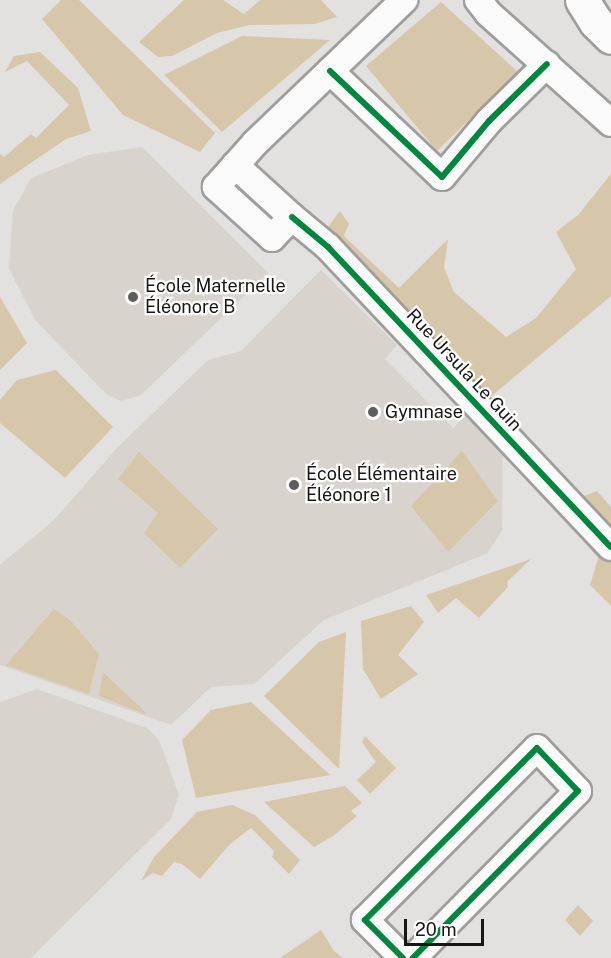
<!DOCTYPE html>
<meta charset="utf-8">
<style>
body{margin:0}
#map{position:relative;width:611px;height:958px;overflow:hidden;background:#e3e1df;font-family:"Public Sans",sans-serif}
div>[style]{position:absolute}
.built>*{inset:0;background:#d8d4cd}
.green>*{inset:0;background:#d6c6aa}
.roads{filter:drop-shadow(2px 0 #9f9e9d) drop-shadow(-2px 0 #9f9e9d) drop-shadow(0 2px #9f9e9d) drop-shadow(0 -2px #9f9e9d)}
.minor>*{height:26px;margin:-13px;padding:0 13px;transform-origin:13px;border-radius:13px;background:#fbfafa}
.tertiary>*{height:33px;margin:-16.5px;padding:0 16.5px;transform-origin:16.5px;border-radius:16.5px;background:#fbfafa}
.cycleway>*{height:6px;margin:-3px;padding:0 3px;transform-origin:3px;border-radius:3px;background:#00873e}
.dots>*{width:16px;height:16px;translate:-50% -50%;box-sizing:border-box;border:3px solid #fff;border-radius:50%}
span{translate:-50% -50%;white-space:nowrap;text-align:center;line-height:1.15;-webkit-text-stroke:4.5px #fff;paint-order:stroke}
.poi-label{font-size:18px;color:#171615}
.left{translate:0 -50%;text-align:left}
.street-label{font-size:18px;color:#171615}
.scale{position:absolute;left:404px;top:919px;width:80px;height:27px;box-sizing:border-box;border:3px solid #171615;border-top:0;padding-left:8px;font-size:18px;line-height:21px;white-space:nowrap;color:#171615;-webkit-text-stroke:4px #fff;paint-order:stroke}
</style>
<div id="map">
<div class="built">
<div style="clip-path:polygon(142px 147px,268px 273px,141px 395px,121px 401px,106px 394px,35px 320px,9px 269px,13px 210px,31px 178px,88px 155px)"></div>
<div style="clip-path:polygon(321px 270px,397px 345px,385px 359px,453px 428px,472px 410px,503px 440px,502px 530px,488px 553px,324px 620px,254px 684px,211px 687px,171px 725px,0 665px,0 565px,53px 521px,117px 448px,208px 360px,241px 351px)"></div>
<div style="clip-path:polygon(37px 689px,147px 728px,159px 740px,179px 795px,171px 819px,31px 958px,0 958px,0 702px)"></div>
</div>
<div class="green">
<div style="clip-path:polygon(61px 0,79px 0,215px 133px,200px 152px,123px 115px,42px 19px)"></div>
<div style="clip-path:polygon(184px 0,223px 0,244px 14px,260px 0,321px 0,337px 17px,314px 24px,250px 25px,217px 33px,172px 56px,158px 57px,139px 42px)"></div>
<div style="clip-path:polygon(441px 2px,518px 72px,437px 151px,366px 66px)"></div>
<div style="clip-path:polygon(242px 36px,330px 40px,222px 132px,164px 75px)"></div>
<div style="clip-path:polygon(40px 52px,78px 88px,91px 131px,66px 139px,0 184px,0 154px,4px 157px,31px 134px,36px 138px,69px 105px,27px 61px,5px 72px,14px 56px)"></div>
<div style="clip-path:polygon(611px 174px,611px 296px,488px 399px,321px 236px,340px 211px,349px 224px,344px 236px,399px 288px,448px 239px,444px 268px,454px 292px,506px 337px,536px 318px,576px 269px,556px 232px,578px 215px)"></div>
<div style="clip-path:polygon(0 297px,27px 343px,0 370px)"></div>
<div style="clip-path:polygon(56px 370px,113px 427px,65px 478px,0 423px,0 400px,17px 380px)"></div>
<div style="clip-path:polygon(462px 451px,498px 501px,448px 552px,411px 506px)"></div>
<div style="clip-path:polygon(139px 452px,218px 529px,180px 568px,144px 533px,158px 513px,118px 479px)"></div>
<div style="clip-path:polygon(597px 491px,611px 507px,611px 606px,590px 585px,598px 558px,560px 512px,579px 498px)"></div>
<div style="clip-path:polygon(531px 559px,507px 582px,508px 587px,479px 618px,456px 598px,438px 613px,426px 595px)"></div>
<div style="clip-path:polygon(411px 606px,424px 622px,398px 655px,418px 674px,381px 699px,363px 669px,361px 621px)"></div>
<div style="clip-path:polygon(54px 609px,70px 620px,99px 654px,89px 694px,6px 665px)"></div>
<div style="clip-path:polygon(346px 632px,339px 769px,264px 696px,319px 642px)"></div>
<div style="clip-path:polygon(103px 672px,145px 712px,145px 714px,99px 696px)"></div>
<div style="clip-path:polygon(251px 702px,330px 775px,196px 798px,182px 740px,211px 710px)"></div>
<div style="clip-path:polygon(365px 736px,396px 768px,370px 794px,357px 780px,376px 762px,362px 742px)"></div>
<div style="clip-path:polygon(345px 786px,362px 803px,351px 811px,357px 816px,333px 836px,314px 847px,264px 802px)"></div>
<div style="clip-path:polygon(232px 805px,255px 815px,300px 860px,289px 874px,272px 857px,274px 851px,251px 828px,229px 845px,200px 879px,182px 864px,174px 862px,162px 876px,153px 873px,141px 881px,154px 857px,197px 812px)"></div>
<div style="clip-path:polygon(578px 905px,593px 921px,580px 936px,565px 920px)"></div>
<div style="clip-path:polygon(321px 930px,334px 951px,343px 958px,280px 958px)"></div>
</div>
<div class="roads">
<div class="minor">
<div style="left:478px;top:0;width:16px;rotate:52deg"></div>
<div style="left:488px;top:13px;width:165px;rotate:41.8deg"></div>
<div style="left:330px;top:71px;width:154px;rotate:43.4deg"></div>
<div style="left:442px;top:177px;width:73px;rotate:-50deg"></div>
<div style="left:489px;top:121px;width:81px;rotate:-44.5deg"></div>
<div style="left:235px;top:165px;width:77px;rotate:42.4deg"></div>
<div style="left:292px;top:217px;width:29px;rotate:134deg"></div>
<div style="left:272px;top:238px;width:76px;rotate:-137.7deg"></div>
<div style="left:216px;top:187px;width:59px;rotate:-48.4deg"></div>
<div style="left:255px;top:143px;width:207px;rotate:-43.8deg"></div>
<div style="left:292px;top:217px;width:47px;rotate:39.8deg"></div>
<div style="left:328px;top:247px;width:412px;rotate:46.7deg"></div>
<div style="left:403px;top:958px;width:54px;rotate:-135deg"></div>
<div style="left:365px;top:920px;width:243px;rotate:-45deg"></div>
<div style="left:537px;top:748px;width:59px;rotate:46.4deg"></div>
<div style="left:578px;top:791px;width:235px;rotate:134.7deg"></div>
</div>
<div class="tertiary">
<div style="left:582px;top:0;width:26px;rotate:58deg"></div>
<div style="left:596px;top:22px;width:21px;rotate:45deg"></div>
</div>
</div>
<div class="cycleway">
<div style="left:330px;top:71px;width:154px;rotate:43.4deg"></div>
<div style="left:442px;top:177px;width:73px;rotate:-50deg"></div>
<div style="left:489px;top:121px;width:81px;rotate:-44.5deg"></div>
<div style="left:292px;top:217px;width:47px;rotate:39.8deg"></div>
<div style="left:328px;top:247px;width:412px;rotate:46.7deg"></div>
<div style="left:403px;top:958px;width:54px;rotate:-135deg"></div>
<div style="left:365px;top:920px;width:243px;rotate:-45deg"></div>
<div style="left:537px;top:748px;width:59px;rotate:46.4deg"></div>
<div style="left:578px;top:791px;width:235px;rotate:134.7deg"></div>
</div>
<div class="dots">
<div style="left:133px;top:297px;background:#5e5d5c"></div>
<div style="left:373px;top:412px;background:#5e5d5c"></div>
<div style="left:294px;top:485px;background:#5e5d5c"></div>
</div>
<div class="poi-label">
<span class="left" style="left:145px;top:297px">École Maternelle<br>Éléonore B</span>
<span class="left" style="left:385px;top:412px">Gymnase</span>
<span class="left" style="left:306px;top:485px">École Élémentaire<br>Éléonore 1</span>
</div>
<div class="street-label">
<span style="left:464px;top:370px;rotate:47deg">Rue Ursula Le Guin</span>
</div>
<div class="scale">20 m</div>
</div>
